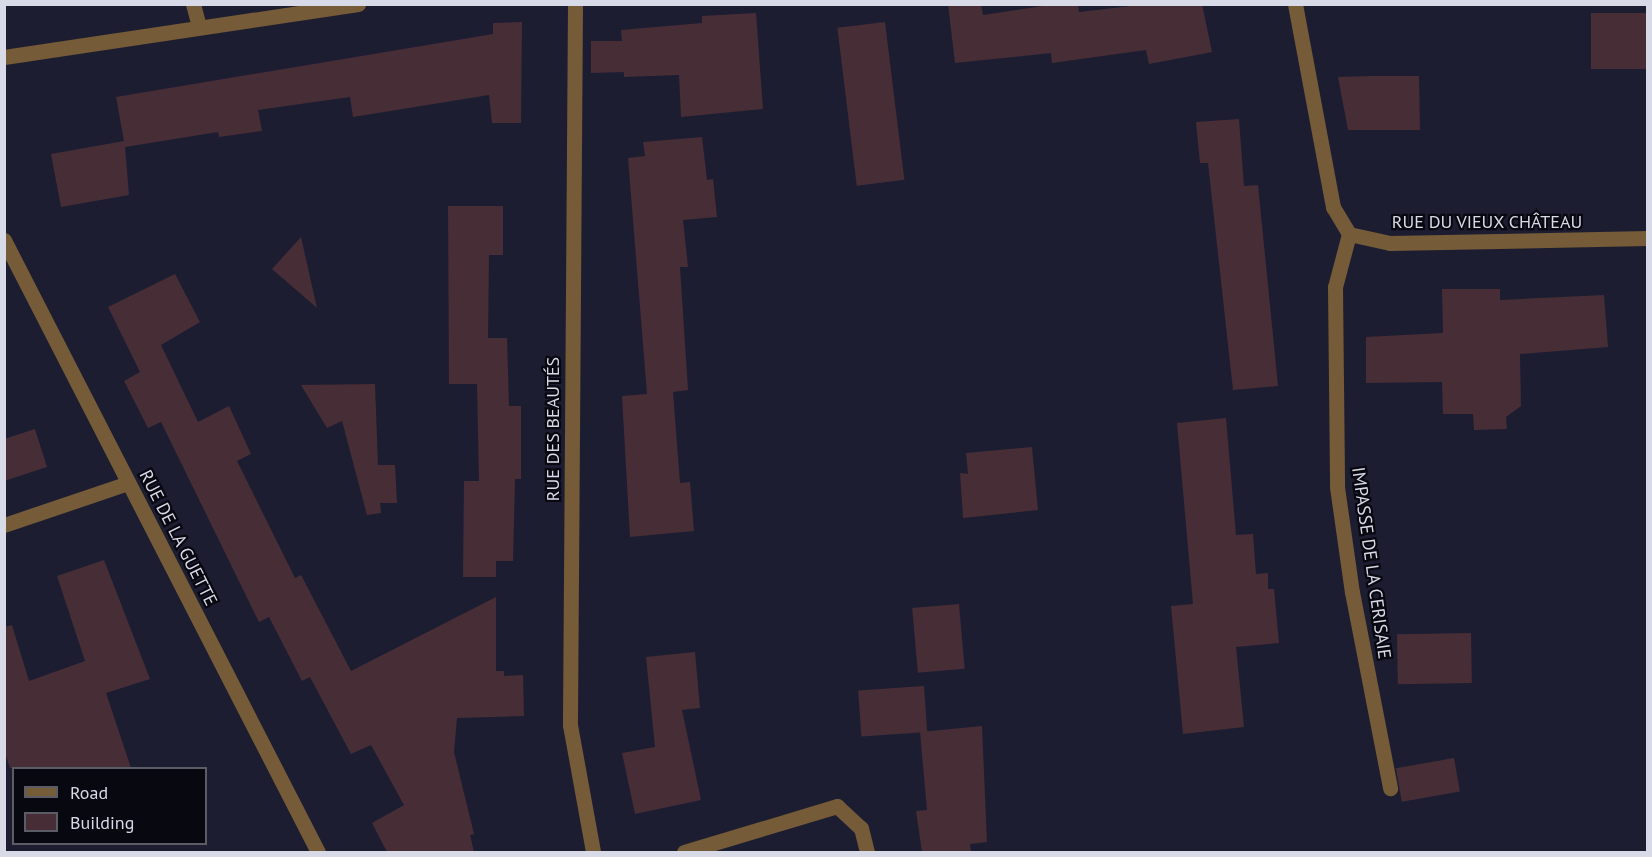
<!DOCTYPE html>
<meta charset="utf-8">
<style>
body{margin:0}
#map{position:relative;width:1652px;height:857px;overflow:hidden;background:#1d1d32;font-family:"PT Sans",sans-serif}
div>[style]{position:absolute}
.building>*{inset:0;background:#472d36;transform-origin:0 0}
.street>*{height:15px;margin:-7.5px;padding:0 7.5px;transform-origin:7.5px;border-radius:7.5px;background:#755b37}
span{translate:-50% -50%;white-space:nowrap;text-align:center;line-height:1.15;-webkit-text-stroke:4.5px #080811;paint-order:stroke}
.street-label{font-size:18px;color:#d9dae8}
.frame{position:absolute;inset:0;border:6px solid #d9dae8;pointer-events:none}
.legend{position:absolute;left:12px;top:767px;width:195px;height:78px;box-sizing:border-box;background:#080811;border:2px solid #5c5c67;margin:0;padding:8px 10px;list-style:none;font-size:18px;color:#d9dae8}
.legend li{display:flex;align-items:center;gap:12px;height:30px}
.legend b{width:30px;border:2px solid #5c5c67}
</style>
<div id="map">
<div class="building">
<div style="clip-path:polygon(948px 4px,981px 4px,983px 15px,1056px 4px,1078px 4px,1079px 12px,1148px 4px,1202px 4px,1212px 52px,1149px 64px,1146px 50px,1052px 63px,1051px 53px,955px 63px)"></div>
<div style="clip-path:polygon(756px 13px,763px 109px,681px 117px,679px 75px,624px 77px,624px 72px,591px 73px,591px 41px,622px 41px,621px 30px,702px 23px,702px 16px)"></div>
<div style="left:1647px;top:13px;width:56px;height:56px;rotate:90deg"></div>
<div style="clip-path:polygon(522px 22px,521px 123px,492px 123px,489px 95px,353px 117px,350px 97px,258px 110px,262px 131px,219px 137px,218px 132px,125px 147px,129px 195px,61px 207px,51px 154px,124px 141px,116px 97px,493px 34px,493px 23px)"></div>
<div style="left:885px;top:22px;width:159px;height:48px;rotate:83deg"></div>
<div style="clip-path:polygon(1372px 76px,1419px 76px,1420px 130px,1348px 130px,1338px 77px)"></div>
<div style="clip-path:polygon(1239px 119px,1244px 186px,1258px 185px,1278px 386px,1233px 390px,1208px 163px,1200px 163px,1196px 122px)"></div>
<div style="clip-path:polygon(702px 137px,707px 180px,713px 179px,717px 217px,683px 220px,688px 267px,680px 267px,688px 390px,673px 392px,680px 483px,690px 482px,694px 531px,630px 537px,622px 396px,647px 394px,628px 158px,645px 156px,643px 142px)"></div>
<div style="clip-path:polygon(448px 206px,503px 206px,503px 255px,489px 255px,488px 338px,507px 338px,509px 406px,521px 406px,521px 479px,515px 479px,513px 561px,496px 561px,496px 577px,463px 577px,464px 481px,479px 481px,477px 384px,449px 384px)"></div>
<div style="clip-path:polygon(301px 237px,317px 308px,272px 269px)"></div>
<div style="clip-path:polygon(175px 274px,200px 322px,161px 345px,198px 422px,229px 406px,251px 454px,237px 461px,295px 578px,301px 575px,351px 671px,496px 597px,496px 671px,504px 671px,504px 676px,523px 675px,524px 716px,457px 718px,454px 752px,474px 834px,470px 835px,474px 852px,387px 852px,372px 823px,404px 805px,371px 745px,351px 754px,310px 677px,302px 681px,269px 617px,259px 622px,161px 422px,148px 428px,124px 381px,140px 372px,108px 307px)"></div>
<div style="clip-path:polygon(1442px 289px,1500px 289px,1500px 300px,1604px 295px,1608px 347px,1520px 354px,1521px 406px,1506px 417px,1507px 429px,1474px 430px,1473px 414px,1443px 414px,1442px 382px,1366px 383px,1366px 337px,1443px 333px)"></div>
<div style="clip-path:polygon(375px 384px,378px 465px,395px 465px,397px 503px,380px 503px,381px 513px,367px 515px,342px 421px,327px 428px,301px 385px)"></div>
<div style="clip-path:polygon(1226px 418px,1236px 535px,1253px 534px,1256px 574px,1268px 573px,1268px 589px,1274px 589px,1279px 643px,1236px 647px,1244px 727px,1183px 734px,1171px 606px,1193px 604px,1177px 423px)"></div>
<div style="clip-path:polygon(35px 429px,47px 467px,4px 481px,4px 439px)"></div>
<div style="clip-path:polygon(1032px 447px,1038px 510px,963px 518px,960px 473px,968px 474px,966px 453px)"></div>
<div style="clip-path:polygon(104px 560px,150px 679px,106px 693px,131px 768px,10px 768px,4px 750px,4px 627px,12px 625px,29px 681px,85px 661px,57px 576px)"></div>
<div style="left:959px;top:604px;width:65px;height:47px;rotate:85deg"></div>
<div style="left:1471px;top:633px;width:50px;height:74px;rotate:89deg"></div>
<div style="clip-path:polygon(695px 652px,700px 708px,682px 710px,701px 800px,635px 814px,622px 753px,655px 747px,646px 657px)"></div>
<div style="left:924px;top:686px;width:46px;height:66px;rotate:86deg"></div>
<div style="clip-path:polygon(982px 726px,987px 842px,970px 844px,971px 852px,922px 852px,916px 811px,927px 810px,920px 732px)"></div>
<div style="left:1454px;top:758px;width:34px;height:59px;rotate:80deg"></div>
</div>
<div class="street">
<div style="left:193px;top:4px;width:24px;rotate:75deg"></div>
<div style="left:575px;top:4px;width:721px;rotate:90.4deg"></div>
<div style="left:570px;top:725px;width:129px;rotate:79.7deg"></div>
<div style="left:1295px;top:4px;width:207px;rotate:79.4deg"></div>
<div style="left:1333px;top:207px;width:31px;rotate:59deg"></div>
<div style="left:1349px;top:234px;width:42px;rotate:12.4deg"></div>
<div style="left:1390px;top:243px;width:258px;rotate:-1.1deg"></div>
<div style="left:4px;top:57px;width:358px;rotate:-8.5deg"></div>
<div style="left:1349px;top:234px;width:55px;rotate:104.8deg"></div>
<div style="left:1335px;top:287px;width:200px;rotate:89.4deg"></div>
<div style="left:1337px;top:487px;width:106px;rotate:81.9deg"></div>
<div style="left:1352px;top:592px;width:200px;rotate:79deg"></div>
<div style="left:4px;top:240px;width:688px;rotate:62.84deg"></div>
<div style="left:4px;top:525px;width:131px;rotate:-18.7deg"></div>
<div style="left:684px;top:852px;width:160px;rotate:-16.7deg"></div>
<div style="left:837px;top:806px;width:33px;rotate:43deg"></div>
<div style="left:861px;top:828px;width:25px;rotate:76deg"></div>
</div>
<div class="street-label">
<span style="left:1487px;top:222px">RUE DU VIEUX CHÂTEAU</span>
<span style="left:553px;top:429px;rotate:-90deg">RUE DES BEAUTÉS</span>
<span style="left:178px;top:538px;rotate:63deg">RUE DE LA GUETTE</span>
<span style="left:1371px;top:563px;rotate:82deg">IMPASSE DE LA CERISAIE</span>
</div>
<div class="frame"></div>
<ul class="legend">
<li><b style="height:8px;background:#755b37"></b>Road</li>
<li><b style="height:16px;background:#472d36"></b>Building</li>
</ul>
</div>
